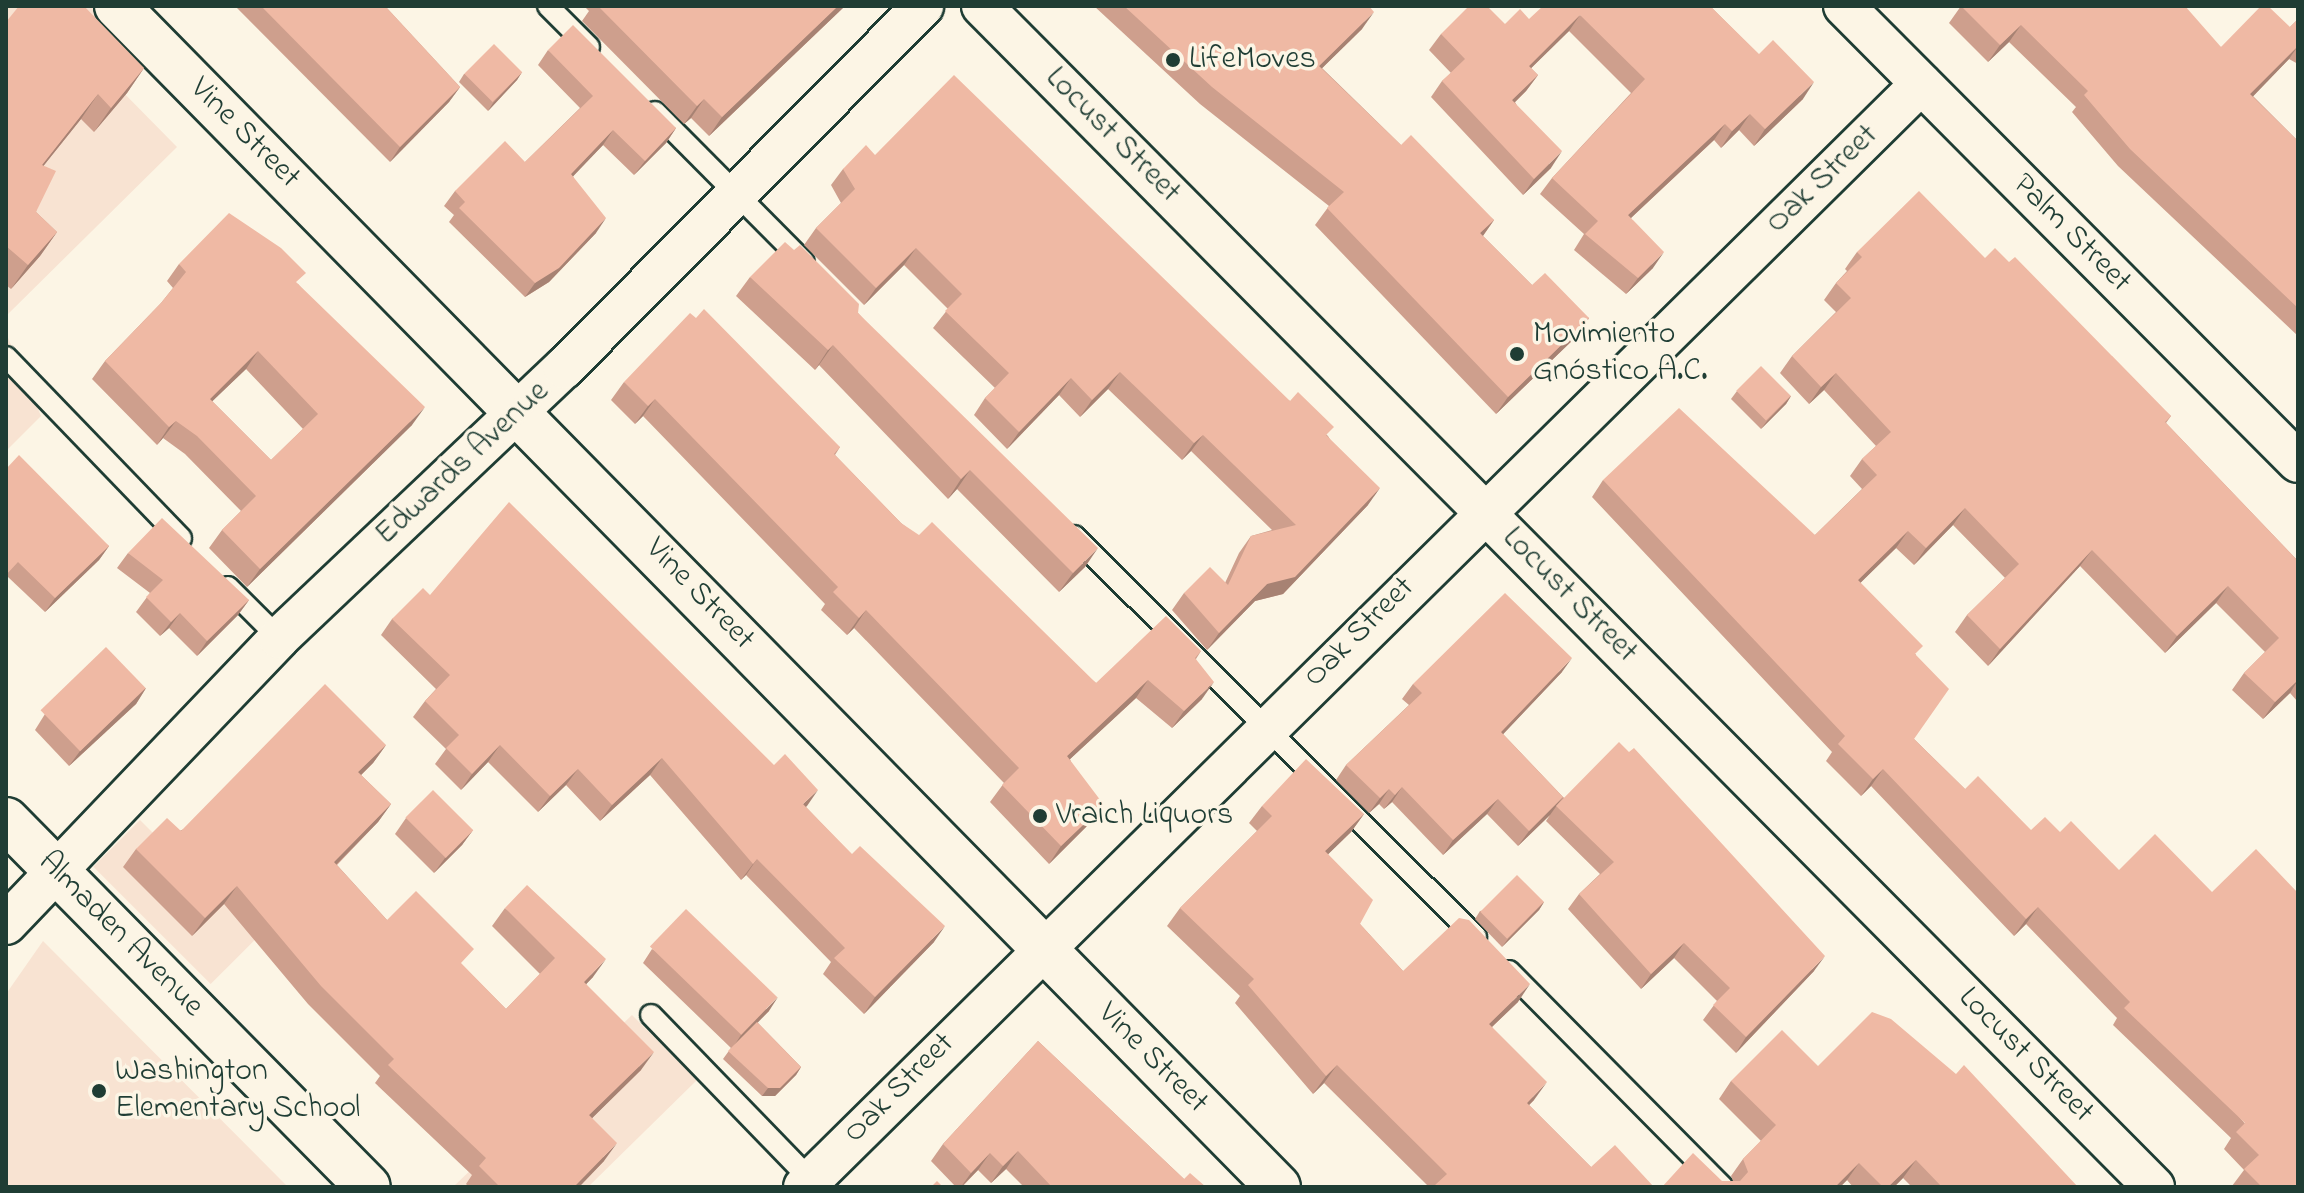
<!DOCTYPE html>
<meta charset="utf-8">
<style>
body{margin:0}
#map{position:relative;width:2304px;height:1193px;overflow:hidden;background:#fcf5e5;font-family:"Indie Flower",sans-serif}
div>[style]{position:absolute}
.built>*{inset:0;background:#f8e3d2;transform-origin:0 0}
.roads{filter:drop-shadow(2px 0 #1f3d34) drop-shadow(-2px 0 #1f3d34) drop-shadow(0 2px #1f3d34) drop-shadow(0 -2px #1f3d34)}
.service>*{height:20px;margin:-10px;padding:0 10px;transform-origin:10px;border-radius:10px;background:#fcf5e5}
.minor>*{height:40px;margin:-20px;padding:0 20px;transform-origin:20px;border-radius:20px;background:#fcf5e5}
.secondary>*{height:44px;margin:-22px;padding:0 22px;transform-origin:22px;border-radius:22px;background:#fcf5e5}
.wall>*{inset:0;background:#ce9f8d}
.shaded-wall>*{inset:0;background:#a78273}
.building>*{inset:0;background:#efb9a4;transform-origin:0 0}
.dots>*{width:22px;height:22px;translate:-50% -50%;box-sizing:border-box;border:4px solid #fcf5e5;border-radius:50%}
span{translate:-50% -50%;white-space:nowrap;text-align:center;line-height:1.15;-webkit-text-stroke:7px #fcf5e5;paint-order:stroke}
.poi-label{font-size:32px;color:#1f3d34}
.left{translate:0 -50%;text-align:left}
.street-label{font-size:32px;color:#1f3d34}
.frame{position:absolute;inset:0;border:8px solid #1f3d34;pointer-events:none}
</style>
<div id="map">
<div class="built">
<div style="clip-path:polygon(6px 6px,130px 6px,112px 81px,177px 147px,6px 316px)"></div>
<div style="clip-path:polygon(6px 333px,41px 416px,6px 451px)"></div>
<div style="left:140px;top:820px;width:166px;height:66px;rotate:45deg"></div>
<div style="clip-path:polygon(43px 941px,288px 1187px,6px 1187px,6px 994px)"></div>
<div style="clip-path:polygon(632px 1015px,697px 1080px,588px 1187px,453px 1187px)"></div>
</div>
<div class="roads">
<div class="service">
<div style="left:548px;top:6px;width:58px;rotate:45deg"></div>
<div style="left:655px;top:112px;width:211px;rotate:45.2deg"></div>
<div style="left:6px;top:357px;width:252px;rotate:46deg"></div>
<div style="left:1074px;top:536px;width:568px;rotate:44.93deg"></div>
<div style="left:228px;top:587px;width:72px;rotate:45deg"></div>
<div style="left:1509px;top:971px;width:304px;rotate:45.3deg"></div>
<div style="left:651px;top:1015px;width:235px;rotate:45.9deg"></div>
</div>
<div class="minor">
<div style="left:982px;top:6px;width:1664px;rotate:45.22deg"></div>
<div style="left:1844px;top:6px;width:643px;rotate:45.13deg"></div>
<div style="left:6px;top:924px;width:395px;rotate:-46.3deg"></div>
<div style="left:279px;top:638px;width:393px;rotate:-43.5deg"></div>
<div style="left:564px;top:368px;width:510px;rotate:-45.24deg"></div>
<div style="left:804px;top:1187px;width:1570px;rotate:-44.64deg"></div>
</div>
<div class="secondary">
<div style="left:117px;top:6px;width:1656px;rotate:45.49deg"></div>
<div style="left:6px;top:820px;width:515px;rotate:45.39deg"></div>
</div>
</div>
<div class="wall">
<div style="clip-path:polygon(235px 6px,385px 6px,460px 87px,449px 102px,390px 162px)"></div>
<div style="clip-path:polygon(584px 6px,845px 6px,709px 136px,691px 118px,684px 124px,582px 21px,589px 11px)"></div>
<div style="clip-path:polygon(1094px 6px,1369px 6px,1362px 29px,1322px 68px,1401px 145px,1494px 220px,1483px 236px,1532px 285px,1589px 318px,1578px 335px,1496px 414px,1315px 225px,1329px 206px,1200px 104px)"></div>
<div style="clip-path:polygon(1710px 6px,1803px 99px,1754px 146px,1739px 130px,1721px 148px,1714px 140px,1631px 218px,1653px 268px,1626px 294px,1574px 250px,1584px 234px,1540px 194px,1552px 178px,1631px 93px,1569px 31px,1531px 68px,1538px 75px,1526px 91px,1515px 102px,1551px 168px,1523px 195px,1431px 97px,1442px 81px,1451px 73px,1429px 50px,1441px 34px,1505px 24px,1529px 19px)"></div>
<div style="clip-path:polygon(1961px 6px,2221px 47px,2290px 27px,2298px 19px,2298px 64px,2289px 59px,2253px 96px,2298px 141px,2298px 336px,2118px 166px,2072px 112px,2076px 107px,2009px 42px,1988px 62px,1949px 23px)"></div>
<div style="clip-path:polygon(6px 22px,144px 68px,127px 93px,94px 132px,81px 119px,44px 165px,36px 212px,57px 232px,40px 256px,11px 289px,6px 285px)"></div>
<div style="clip-path:polygon(548px 50px,676px 128px,666px 143px,634px 175px,603px 145px,573px 176px,596px 233px,549px 282px,525px 297px,449px 222px,454px 215px,444px 206px,455px 191px,525px 162px,580px 108px,538px 65px)"></div>
<div style="clip-path:polygon(522px 72px,517px 80px,488px 111px,459px 82px,464px 74px)"></div>
<div style="clip-path:polygon(875px 155px,1290px 401px,1328px 436px,1368px 505px,1283px 594px,1255px 601px,1207px 650px,1172px 610px,1184px 593px,1225px 583px,1239px 553px,1251px 536px,1272px 530px,1191px 451px,1182px 460px,1108px 389px,1080px 417px,1059px 395px,1007px 449px,974px 415px,985px 398px,995px 388px,933px 328px,948px 309px,904px 265px,864px 305px,804px 245px,816px 228px,841px 203px,831px 185px,843px 169px)"></div>
<div style="clip-path:polygon(1857px 252px,1985px 258px,2171px 416px,2166px 423px,2298px 561px,2298px 702px,2290px 693px,2263px 719px,2232px 690px,2244px 673px,2265px 652px,2216px 603px,2165px 653px,2080px 566px,1988px 666px,1955px 632px,1967px 615px,2005px 578px,1953px 525px,1914px 565px,1896px 548px,1860px 583px,1916px 655px,1914px 739px,1965px 789px,2298px 1187px,2233px 1187px,2232px 1186px,2244px 1170px,2224px 1149px,2231px 1138px,2113px 1025px,2117px 1018px,2026px 924px,2014px 936px,1871px 786px,1861px 796px,1826px 761px,1832px 752px,1592px 497px,1603px 480px,1815px 535px,1862px 489px,1850px 476px,1862px 459px,1876px 446px,1824px 390px,1809px 404px,1780px 373px,1792px 356px,1836px 312px,1824px 300px,1836px 283px,1847px 271px,1845px 269px)"></div>
<div style="clip-path:polygon(evenodd,179px 264px,298px 284px,412px 425px,247px 587px,209px 548px,222px 530px,241px 511px,185px 454px,163px 438px,157px 445px,92px 379px,105px 361px,161px 303px,173px 288px,167px 281px,179px 264px,246px 369px,303px 429px,271px 460px,212px 401px,246px 369px)"></div>
<div style="clip-path:polygon(750px 277px,858px 313px,1085px 567px,1059px 592px,957px 489px,948px 499px,819px 365px,815px 370px,736px 296px)"></div>
<div style="clip-path:polygon(624px 382px,840px 447px,835px 455px,901px 523px,1096px 683px,1201px 651px,1196px 659px,1202px 699px,1172px 728px,1136px 698px,1070px 759px,1091px 822px,1049px 864px,990px 802px,1004px 783px,854px 628px,847px 635px,821px 610px,825px 604px,643px 416px,635px 424px,611px 400px)"></div>
<div style="clip-path:polygon(1737px 391px,1791px 396px,1786px 404px,1761px 429px,1731px 399px)"></div>
<div style="clip-path:polygon(6px 469px,109px 546px,99px 560px,45px 612px,8px 577px)"></div>
<div style="clip-path:polygon(128px 553px,249px 600px,238px 615px,197px 656px,169px 628px,160px 636px,136px 612px,150px 593px,117px 568px)"></div>
<div style="clip-path:polygon(430px 595px,806px 807px,934px 942px,864px 1014px,823px 974px,831px 962px,746px 875px,741px 880px,650px 775px,600px 821px,566px 785px,538px 812px,488px 762px,461px 790px,435px 764px,446px 749px,413px 717px,425px 701px,436px 689px,381px 635px,392px 619px)"></div>
<div style="clip-path:polygon(1562px 672px,1503px 734px,1563px 797px,1814px 971px,1736px 1053px,1703px 1020px,1717px 1001px,1674px 958px,1641px 989px,1568px 909px,1579px 894px,1600px 874px,1546px 821px,1550px 815px,1518px 846px,1487px 814px,1443px 855px,1392px 802px,1384px 809px,1379px 804px,1369px 813px,1336px 780px,1346px 765px,1409px 705px,1402px 699px,1413px 684px)"></div>
<div style="clip-path:polygon(146px 688px,136px 704px,69px 766px,35px 730px,45px 714px)"></div>
<div style="clip-path:polygon(386px 745px,373px 763px,361px 775px,391px 804px,378px 822px,337px 865px,387px 920px,462px 965px,506px 1009px,540px 974px,492px 926px,505px 908px,593px 977px,586px 984px,641px 1070px,592px 1118px,604px 1161px,579px 1187px,469px 1187px,466px 1184px,472px 1175px,375px 1083px,380px 1076px,308px 1004px,224px 904px,192px 936px,123px 867px,136px 849px)"></div>
<div style="clip-path:polygon(1262px 806px,1364px 814px,1351px 832px,1328px 854px,1360px 924px,1403px 971px,1518px 1002px,1492px 1027px,1534px 1100px,1529px 1105px,1591px 1167px,1654px 1187px,1429px 1187px,1324px 1083px,1313px 1094px,1235px 1003px,1240px 996px,1167px 926px,1180px 908px,1257px 831px,1249px 823px)"></div>
<div style="clip-path:polygon(406px 818px,473px 830px,462px 845px,434px 873px,395px 834px)"></div>
<div style="clip-path:polygon(1544px 902px,1539px 910px,1502px 947px,1475px 919px,1480px 911px)"></div>
<div style="clip-path:polygon(652px 949px,769px 1011px,757px 1022px,801px 1067px,796px 1075px,775px 1096px,762px 1096px,723px 1059px,731px 1048px,643px 963px)"></div>
<div style="clip-path:polygon(1038px 1041px,1184px 1179px,1206px 1187px,1024px 1187px,1006px 1169px,991px 1183px,978px 1170px,962px 1187px,956px 1187px,931px 1161px,943px 1144px)"></div>
<div style="clip-path:polygon(1818px 1066px,2078px 1187px,1912px 1187px,1903px 1178px,1894px 1187px,1853px 1187px,1847px 1180px,1840px 1187px,1722px 1181px,1733px 1181px,1731px 1176px,1743px 1159px,1761px 1141px,1719px 1099px,1731px 1081px)"></div>
</div>
<div class="shaded-wall">
<div style="clip-path:polygon(838px 6px,845px 6px,709px 136px,722px 117px)"></div>
<div style="clip-path:polygon(1374px 12px,1362px 29px,1307px 83px,1319px 66px)"></div>
<div style="clip-path:polygon(1580px 15px,1569px 31px,1517px 82px,1529px 66px)"></div>
<div style="clip-path:polygon(2021px 25px,2009px 42px,1988px 62px,2000px 45px)"></div>
<div style="clip-path:polygon(2298px 46px,2289px 59px,2239px 111px,2250px 94px)"></div>
<div style="clip-path:polygon(144px 68px,127px 93px,94px 132px,111px 108px)"></div>
<div style="clip-path:polygon(522px 72px,517px 80px,488px 111px,493px 103px)"></div>
<div style="clip-path:polygon(1538px 75px,1526px 91px,1501px 116px,1512px 100px)"></div>
<div style="clip-path:polygon(1814px 82px,1803px 99px,1754px 146px,1765px 129px)"></div>
<div style="clip-path:polygon(460px 87px,449px 102px,390px 162px,400px 147px)"></div>
<div style="clip-path:polygon(98px 94px,81px 119px,25px 189px,42px 165px)"></div>
<div style="clip-path:polygon(704px 99px,691px 118px,684px 124px,697px 106px)"></div>
<div style="clip-path:polygon(1750px 114px,1739px 130px,1721px 148px,1732px 131px)"></div>
<div style="clip-path:polygon(1725px 124px,1714px 140px,1617px 231px,1628px 215px)"></div>
<div style="clip-path:polygon(676px 128px,666px 143px,634px 175px,645px 161px)"></div>
<div style="clip-path:polygon(613px 130px,603px 145px,561px 189px,571px 174px)"></div>
<div style="clip-path:polygon(1562px 151px,1551px 168px,1523px 195px,1534px 179px)"></div>
<div style="clip-path:polygon(606px 218px,596px 233px,549px 282px,525px 297px,535px 283px)"></div>
<div style="clip-path:polygon(1494px 220px,1482px 237px,1480px 233px)"></div>
<div style="clip-path:polygon(57px 232px,40px 256px,11px 289px,28px 265px)"></div>
<div style="clip-path:polygon(916px 248px,904px 265px,864px 305px,876px 288px)"></div>
<div style="clip-path:polygon(1664px 252px,1653px 268px,1626px 294px,1638px 278px)"></div>
<div style="clip-path:polygon(1589px 318px,1578px 335px,1496px 414px,1508px 397px)"></div>
<div style="clip-path:polygon(833px 345px,819px 365px,815px 370px,828px 350px)"></div>
<div style="clip-path:polygon(258px 351px,246px 369px,197px 416px,210px 399px)"></div>
<div style="clip-path:polygon(1120px 372px,1108px 389px,1080px 417px,1092px 400px)"></div>
<div style="clip-path:polygon(1836px 373px,1824px 390px,1809px 404px,1821px 387px)"></div>
<div style="clip-path:polygon(1071px 378px,1059px 395px,1007px 449px,1019px 432px)"></div>
<div style="clip-path:polygon(1791px 396px,1786px 404px,1761px 429px,1767px 421px)"></div>
<div style="clip-path:polygon(655px 399px,643px 416px,635px 424px,648px 406px)"></div>
<div style="clip-path:polygon(425px 407px,412px 425px,247px 587px,260px 569px)"></div>
<div style="clip-path:polygon(176px 421px,163px 438px,157px 445px,169px 427px)"></div>
<div style="clip-path:polygon(1203px 435px,1191px 451px,1182px 460px,1194px 443px)"></div>
<div style="clip-path:polygon(970px 470px,957px 489px,948px 499px,961px 479px)"></div>
<div style="clip-path:polygon(1380px 488px,1368px 505px,1283px 594px,1255px 601px,1207px 650px,1219px 633px,1267px 584px)"></div>
<div style="clip-path:polygon(1965px 508px,1953px 525px,1914px 565px,1926px 548px)"></div>
<div style="clip-path:polygon(1908px 531px,1896px 548px,1846px 597px,1858px 580px)"></div>
<div style="clip-path:polygon(109px 546px,99px 560px,45px 612px,55px 598px)"></div>
<div style="clip-path:polygon(1098px 548px,1085px 567px,1059px 592px,1073px 573px)"></div>
<div style="clip-path:polygon(2092px 550px,2080px 566px,1988px 666px,2000px 649px)"></div>
<div style="clip-path:polygon(2228px 586px,2216px 603px,2165px 653px,2177px 636px)"></div>
<div style="clip-path:polygon(249px 600px,238px 615px,197px 656px,207px 641px)"></div>
<div style="clip-path:polygon(866px 610px,854px 628px,847px 635px,859px 618px)"></div>
<div style="clip-path:polygon(180px 613px,169px 628px,160px 636px,171px 622px)"></div>
<div style="clip-path:polygon(1572px 658px,1562px 672px,1491px 747px,1501px 732px)"></div>
<div style="clip-path:polygon(1148px 680px,1136px 698px,1055px 773px,1067px 756px)"></div>
<div style="clip-path:polygon(2298px 680px,2290px 693px,2263px 719px,2275px 702px)"></div>
<div style="clip-path:polygon(1214px 682px,1202px 699px,1172px 728px,1184px 711px)"></div>
<div style="clip-path:polygon(146px 688px,136px 704px,69px 766px,80px 751px)"></div>
<div style="clip-path:polygon(386px 745px,373px 763px,346px 790px,358px 772px)"></div>
<div style="clip-path:polygon(500px 745px,488px 762px,461px 790px,472px 774px)"></div>
<div style="clip-path:polygon(662px 758px,650px 775px,600px 821px,612px 805px)"></div>
<div style="clip-path:polygon(578px 769px,566px 785px,538px 812px,550px 796px)"></div>
<div style="clip-path:polygon(1883px 769px,1871px 786px,1861px 796px,1873px 779px)"></div>
<div style="clip-path:polygon(1402px 787px,1392px 802px,1384px 809px,1395px 795px)"></div>
<div style="clip-path:polygon(1389px 789px,1379px 804px,1369px 813px,1380px 798px)"></div>
<div style="clip-path:polygon(818px 790px,807px 806px,792px 820px,803px 804px)"></div>
<div style="clip-path:polygon(1563px 797px,1550px 815px,1518px 846px,1529px 831px)"></div>
<div style="clip-path:polygon(1498px 799px,1487px 814px,1443px 855px,1453px 840px)"></div>
<div style="clip-path:polygon(391px 804px,378px 822px,321px 880px,334px 862px)"></div>
<div style="clip-path:polygon(1104px 805px,1091px 822px,1049px 864px,1061px 846px)"></div>
<div style="clip-path:polygon(1364px 814px,1351px 832px,1313px 869px,1325px 851px)"></div>
<div style="clip-path:polygon(473px 830px,462px 845px,434px 873px,445px 858px)"></div>
<div style="clip-path:polygon(757px 859px,746px 875px,741px 880px,753px 864px)"></div>
<div style="clip-path:polygon(237px 886px,224px 904px,192px 936px,205px 918px)"></div>
<div style="clip-path:polygon(1544px 902px,1539px 910px,1502px 947px,1508px 939px)"></div>
<div style="clip-path:polygon(2038px 907px,2026px 924px,2014px 936px,2026px 919px)"></div>
<div style="clip-path:polygon(945px 926px,934px 942px,864px 1014px,875px 997px)"></div>
<div style="clip-path:polygon(1684px 943px,1674px 958px,1641px 989px,1651px 974px)"></div>
<div style="clip-path:polygon(1825px 956px,1814px 971px,1736px 1053px,1746px 1037px)"></div>
<div style="clip-path:polygon(606px 959px,593px 977px,571px 1000px,584px 982px)"></div>
<div style="clip-path:polygon(1530px 984px,1518px 1002px,1476px 1042px,1489px 1024px)"></div>
<div style="clip-path:polygon(778px 997px,769px 1011px,732px 1049px,741px 1035px)"></div>
<div style="clip-path:polygon(654px 1052px,641px 1070px,577px 1133px,589px 1115px)"></div>
<div style="clip-path:polygon(1337px 1065px,1324px 1083px,1313px 1094px,1326px 1076px)"></div>
<div style="clip-path:polygon(801px 1067px,796px 1075px,775px 1096px,762px 1096px,768px 1088px)"></div>
<div style="clip-path:polygon(1547px 1082px,1534px 1100px,1514px 1120px,1527px 1103px)"></div>
<div style="clip-path:polygon(617px 1143px,604px 1161px,579px 1187px,574px 1187px)"></div>
<div style="clip-path:polygon(1018px 1151px,1006px 1169px,991px 1183px,1003px 1166px)"></div>
<div style="clip-path:polygon(990px 1153px,978px 1170px,961px 1187px,971px 1173px)"></div>
<div style="clip-path:polygon(1916px 1160px,1903px 1178px,1894px 1187px,1888px 1187px)"></div>
<div style="clip-path:polygon(1859px 1163px,1847px 1180px,1840px 1187px,1835px 1187px)"></div>
</div>
<div class="building">
<div style="clip-path:polygon(19px 6px,84px 6px,144px 68px,111px 108px,98px 94px,42px 165px,56px 171px,36px 212px,57px 232px,28px 265px,6px 246px,6px 22px)"></div>
<div style="clip-path:polygon(261px 6px,385px 6px,460px 87px,400px 147px)"></div>
<div style="clip-path:polygon(598px 6px,838px 6px,722px 117px,704px 99px,697px 106px)"></div>
<div style="clip-path:polygon(1124px 6px,1369px 6px,1374px 12px,1319px 66px,1401px 145px,1411px 135px,1494px 220px,1480px 233px,1532px 285px,1545px 273px,1589px 318px,1508px 397px,1327px 208px,1344px 192px,1212px 87px)"></div>
<div style="clip-path:polygon(1469px 6px,1487px 6px,1505px 24px,1520px 9px,1529px 19px,1543px 6px,1710px 6px,1759px 54px,1773px 40px,1814px 82px,1765px 129px,1750px 114px,1732px 131px,1725px 124px,1628px 215px,1664px 252px,1638px 278px,1585px 234px,1598px 221px,1552px 178px,1645px 79px,1580px 15px,1529px 66px,1538px 75px,1512px 100px,1562px 151px,1534px 179px,1442px 81px,1465px 59px,1441px 34px)"></div>
<div style="clip-path:polygon(1961px 6px,2185px 6px,2221px 47px,2261px 6px,2268px 6px,2290px 27px,2298px 19px,2298px 46px,2250px 94px,2298px 141px,2298px 308px,2130px 149px,2084px 95px,2088px 91px,2021px 25px,2000px 45px)"></div>
<div style="clip-path:polygon(573px 25px,676px 128px,645px 161px,613px 130px,571px 174px,606px 218px,559px 268px,535px 283px,459px 208px,465px 202px,455px 191px,505px 141px,525px 162px,593px 96px,548px 50px)"></div>
<div style="left:494px;top:44px;width:40px;height:42px;rotate:45deg"></div>
<div style="clip-path:polygon(954px 75px,1290px 401px,1298px 392px,1334px 427px,1326px 435px,1380px 488px,1295px 577px,1267px 584px,1219px 633px,1184px 593px,1210px 567px,1228px 585px,1251px 536px,1296px 525px,1203px 435px,1194px 443px,1120px 372px,1092px 400px,1071px 378px,1019px 432px,985px 398px,1009px 373px,945px 311px,962px 294px,916px 248px,876px 288px,816px 228px,855px 189px,843px 169px,866px 145px,875px 155px)"></div>
<div style="clip-path:polygon(1919px 191px,1985px 258px,1995px 248px,2009px 262px,2015px 257px,2171px 416px,2165px 422px,2298px 561px,2298px 680px,2275px 702px,2244px 673px,2279px 638px,2228px 586px,2177px 636px,2092px 550px,2000px 649px,1967px 615px,2019px 564px,1965px 508px,1926px 548px,1908px 531px,1858px 580px,1923px 646px,1915px 654px,1949px 689px,1914px 739px,1965px 789px,1978px 776px,2031px 830px,2045px 817px,2060px 832px,2071px 821px,2119px 870px,2155px 834px,2212px 892px,2256px 849px,2298px 893px,2298px 1187px,2262px 1187px,2244px 1169px,2259px 1155px,2236px 1132px,2245px 1123px,2124px 1008px,2130px 1002px,2038px 907px,2026px 919px,1883px 769px,1873px 779px,1838px 744px,1845px 736px,1603px 480px,1679px 408px,1815px 535px,1877px 475px,1862px 459px,1891px 432px,1836px 373px,1821px 387px,1792px 356px,1851px 298px,1836px 283px,1862px 257px,1857px 252px)"></div>
<div style="clip-path:polygon(evenodd,229px 213px,281px 248px,306px 273px,296px 282px,425px 407px,260px 569px,222px 530px,256px 496px,197px 436px,176px 421px,169px 427px,105px 361px,161px 303px,186px 272px,179px 264px,229px 213px,258px 351px,318px 414px,271px 460px,210px 399px,258px 351px)"></div>
<div style="clip-path:polygon(785px 242px,794px 250px,800px 245px,859px 304px,858px 313px,1098px 548px,1073px 573px,970px 470px,961px 479px,833px 345px,828px 350px,750px 277px)"></div>
<div style="clip-path:polygon(704px 309px,840px 447px,834px 454px,901px 523px,919px 535px,932px 522px,1096px 683px,1166px 616px,1201px 651px,1195px 658px,1214px 682px,1184px 711px,1148px 680px,1067px 756px,1104px 805px,1061px 846px,1002px 785px,1019px 768px,866px 610px,859px 618px,833px 592px,838px 587px,655px 399px,648px 406px,624px 382px,690px 313px,696px 318px)"></div>
<div style="left:1761px;top:366px;width:42px;height:35px;rotate:45deg"></div>
<div style="clip-path:polygon(19px 455px,109px 546px,55px 598px,18px 562px,6px 575px,6px 469px)"></div>
<div style="clip-path:polygon(509px 502px,774px 765px,785px 754px,818px 790px,803px 804px,852px 854px,860px 846px,945px 926px,875px 997px,834px 958px,845px 948px,757px 859px,753px 864px,662px 758px,612px 805px,578px 769px,550px 796px,500px 745px,472px 774px,446px 748px,459px 735px,425px 701px,450px 675px,392px 619px,423px 588px,430px 595px)"></div>
<div style="clip-path:polygon(162px 518px,249px 600px,207px 641px,180px 613px,171px 622px,146px 597px,163px 580px,128px 553px)"></div>
<div style="clip-path:polygon(1505px 593px,1572px 658px,1501px 732px,1563px 797px,1529px 831px,1498px 799px,1453px 840px,1402px 787px,1395px 795px,1389px 789px,1380px 798px,1346px 765px,1422px 693px,1413px 684px)"></div>
<div style="left:106px;top:647px;width:57px;height:91px;rotate:46deg"></div>
<div style="clip-path:polygon(325px 684px,386px 745px,358px 772px,391px 804px,334px 862px,387px 920px,416px 891px,474px 949px,461px 963px,506px 1009px,555px 958px,505px 908px,527px 885px,606px 959px,584px 982px,654px 1052px,589px 1115px,617px 1143px,574px 1187px,500px 1187px,479px 1166px,486px 1158px,388px 1065px,394px 1059px,321px 986px,237px 886px,205px 918px,136px 849px,167px 818px,181px 831px)"></div>
<div style="clip-path:polygon(1619px 742px,1629px 752px,1634px 748px,1825px 956px,1746px 1037px,1713px 1005px,1730px 988px,1684px 943px,1651px 974px,1579px 894px,1614px 862px,1556px 806px)"></div>
<div style="clip-path:polygon(1306px 759px,1364px 814px,1325px 851px,1373px 900px,1360px 924px,1403px 971px,1459px 918px,1469px 920px,1530px 984px,1489px 1024px,1547px 1082px,1527px 1103px,1591px 1167px,1615px 1145px,1654px 1187px,1438px 1187px,1435px 1185px,1447px 1174px,1337px 1065px,1326px 1076px,1248px 985px,1254px 979px,1180px 908px,1272px 816px,1262px 806px)"></div>
<div style="left:433px;top:790px;width:57px;height:39px;rotate:45deg"></div>
<div style="left:1517px;top:875px;width:38px;height:52px;rotate:45deg"></div>
<div style="left:686px;top:909px;width:127px;height:52px;rotate:44deg"></div>
<div style="clip-path:polygon(1872px 1012px,1891px 1019px,1956px 1074px,1964px 1065px,2078px 1187px,1942px 1187px,1916px 1160px,1888px 1187px,1883px 1187px,1859px 1163px,1835px 1187px,1662px 1187px,1693px 1153px,1722px 1181px,1740px 1181px,1748px 1172px,1743px 1159px,1776px 1125px,1731px 1081px,1782px 1030px,1818px 1066px)"></div>
<div style="clip-path:polygon(757px 1022px,801px 1067px,780px 1088px,768px 1088px,728px 1051px)"></div>
<div style="clip-path:polygon(1038px 1041px,1184px 1179px,1190px 1173px,1206px 1187px,1052px 1187px,1018px 1151px,1003px 1166px,990px 1153px,971px 1173px,943px 1144px)"></div>
<div style="clip-path:polygon(937px 1181px,943px 1187px,931px 1187px)"></div>
</div>
<div class="dots">
<div style="left:1173px;top:60px;background:#1f3d34"></div>
<div style="left:1517px;top:354px;background:#1f3d34"></div>
<div style="left:1040px;top:816px;background:#1f3d34"></div>
<div style="left:99px;top:1091px;background:#1f3d34"></div>
</div>
<div class="poi-label">
<span class="left" style="left:1189px;top:60px">LifeMoves</span>
<span class="left" style="left:1533px;top:354px">Movimiento<br>Gnóstico A.C.</span>
<span class="left" style="left:1056px;top:816px">Vraich Liquors</span>
<span class="left" style="left:115px;top:1091px">Washington<br>Elementary School</span>
</div>
<div class="street-label">
<span style="left:244px;top:134px;rotate:45deg">Vine Street</span>
<span style="left:1112px;top:136px;rotate:45deg">Locust Street</span>
<span style="left:1823px;top:180px;rotate:-44deg">Oak Street</span>
<span style="left:2071px;top:234px;rotate:45deg">Palm Street</span>
<span style="left:463px;top:464px;rotate:-43deg">Edwards Avenue</span>
<span style="left:699px;top:595px;rotate:46deg">Vine Street</span>
<span style="left:1569px;top:596px;rotate:45deg">Locust Street</span>
<span style="left:1360px;top:633px;rotate:-45deg">Oak Street</span>
<span style="left:120px;top:935px;rotate:45deg">Almaden Avenue</span>
<span style="left:2025px;top:1056px;rotate:45deg">Locust Street</span>
<span style="left:1152px;top:1059px;rotate:45deg">Vine Street</span>
<span style="left:900px;top:1089px;rotate:-45deg">Oak Street</span>
</div>
<div class="frame"></div>
</div>
